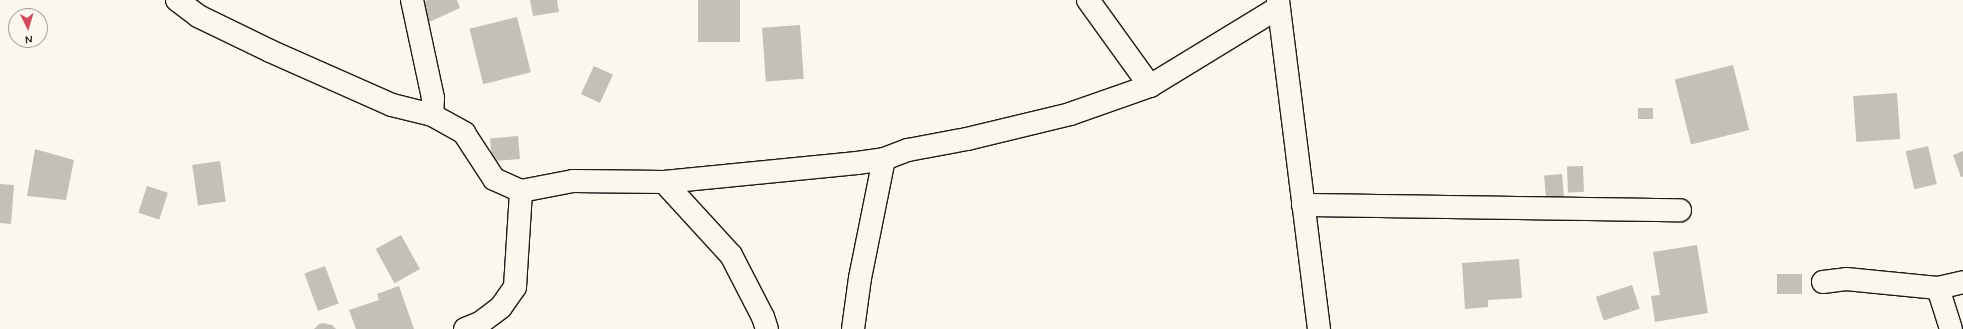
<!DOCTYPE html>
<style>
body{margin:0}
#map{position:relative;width:1963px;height:329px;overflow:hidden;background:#fbf7ec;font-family:Mynerve,sans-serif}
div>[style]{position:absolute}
.building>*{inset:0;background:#c3c0b8;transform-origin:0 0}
.roads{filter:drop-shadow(1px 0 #1c1c1c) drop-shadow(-1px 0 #1c1c1c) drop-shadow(0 1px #1c1c1c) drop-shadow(0 -1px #1c1c1c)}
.minor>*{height:22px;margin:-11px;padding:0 11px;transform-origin:11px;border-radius:11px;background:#fbf7ec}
.tertiary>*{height:22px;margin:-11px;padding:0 11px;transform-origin:11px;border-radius:11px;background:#fbf7ec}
span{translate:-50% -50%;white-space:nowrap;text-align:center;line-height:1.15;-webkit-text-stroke:3.5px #fbf7ec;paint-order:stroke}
.north{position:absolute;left:8px;top:8px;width:40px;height:40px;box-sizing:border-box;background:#fbf7ec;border:1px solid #a29f99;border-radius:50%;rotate:175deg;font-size:11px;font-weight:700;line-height:16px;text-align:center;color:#1c1c1c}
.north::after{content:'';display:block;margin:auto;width:14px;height:18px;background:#d1495b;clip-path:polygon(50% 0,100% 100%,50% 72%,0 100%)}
</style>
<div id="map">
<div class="building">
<div style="clip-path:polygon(428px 0,457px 0,460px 8px,427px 23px,418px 4px)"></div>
<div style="clip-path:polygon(530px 0,557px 0,559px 12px,533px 16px)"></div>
<div style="left:698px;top:0;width:42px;height:42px"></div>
<div style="left:517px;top:17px;width:57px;height:49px;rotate:76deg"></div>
<div style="left:800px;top:25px;width:54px;height:38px;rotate:86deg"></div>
<div style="left:1733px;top:65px;width:67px;height:60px;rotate:76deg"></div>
<div style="left:594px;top:66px;width:21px;height:31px;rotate:25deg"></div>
<div style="left:1897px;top:93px;width:46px;height:44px;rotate:86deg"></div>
<div style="left:1653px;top:108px;width:11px;height:15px;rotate:90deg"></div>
<div style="left:518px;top:136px;width:23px;height:28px;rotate:85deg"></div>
<div style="left:1928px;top:146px;width:39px;height:23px;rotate:77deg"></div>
<div style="clip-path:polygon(35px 149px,74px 160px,66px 200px,27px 196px)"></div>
<div style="clip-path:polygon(1963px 151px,1963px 177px,1961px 177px,1953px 155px)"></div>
<div style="left:220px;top:161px;width:41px;height:28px;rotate:82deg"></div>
<div style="left:1583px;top:166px;width:26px;height:16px;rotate:88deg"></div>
<div style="left:1562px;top:174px;width:23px;height:18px;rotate:85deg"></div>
<div style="clip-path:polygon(0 184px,14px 185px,11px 224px,0 223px)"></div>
<div style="left:147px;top:186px;width:22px;height:28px;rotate:18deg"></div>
<div style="left:401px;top:235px;width:39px;height:29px;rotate:61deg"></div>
<div style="clip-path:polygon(1697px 245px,1708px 313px,1655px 322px,1651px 296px,1660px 295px,1653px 252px)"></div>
<div style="clip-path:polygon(1519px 259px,1522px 298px,1488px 300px,1488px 307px,1465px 309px,1462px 263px)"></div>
<div style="left:325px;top:266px;width:40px;height:22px;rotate:70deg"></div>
<div style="left:1802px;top:274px;width:20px;height:25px;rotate:90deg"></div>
<div style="left:1632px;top:285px;width:25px;height:38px;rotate:72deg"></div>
<div style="clip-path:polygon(399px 286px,414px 329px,356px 329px,349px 310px,379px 300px,377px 294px)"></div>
<div style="clip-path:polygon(323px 323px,332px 325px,336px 329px,314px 329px,319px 324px)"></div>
</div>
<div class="roads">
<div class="minor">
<div style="left:177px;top:0;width:26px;rotate:37deg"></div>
<div style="left:198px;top:16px;width:80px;rotate:25.9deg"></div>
<div style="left:270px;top:51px;width:133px;rotate:23.9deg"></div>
<div style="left:392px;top:105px;width:41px;rotate:14deg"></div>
<div style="left:432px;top:115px;width:37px;rotate:29deg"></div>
<div style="left:464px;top:133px;width:55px;rotate:56.9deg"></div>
<div style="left:494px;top:179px;width:30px;rotate:24deg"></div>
<div style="left:521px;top:191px;width:53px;rotate:-10.9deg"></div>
<div style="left:573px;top:181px;width:91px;rotate:0.6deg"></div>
<div style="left:664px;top:182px;width:194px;rotate:-5.6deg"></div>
<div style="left:857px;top:163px;width:27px;rotate:-8deg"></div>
<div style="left:884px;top:159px;width:26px;rotate:-21deg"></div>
<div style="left:908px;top:150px;width:60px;rotate:-10.6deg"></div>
<div style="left:967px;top:139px;width:106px;rotate:-13.6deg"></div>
<div style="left:1070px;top:114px;width:85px;rotate:-19.3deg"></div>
<div style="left:1150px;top:86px;width:150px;rotate:-31.4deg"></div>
<div style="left:412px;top:0;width:100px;rotate:77.9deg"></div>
<div style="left:433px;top:98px;width:17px;rotate:93deg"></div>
<div style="left:1088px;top:0;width:106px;rotate:54.2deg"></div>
<div style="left:664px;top:182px;width:99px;rotate:47.5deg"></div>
<div style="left:731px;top:255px;width:70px;rotate:62.7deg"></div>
<div style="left:763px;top:317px;width:13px;rotate:72deg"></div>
<div style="left:1303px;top:205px;width:377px;rotate:0.8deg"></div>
<div style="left:1823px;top:282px;width:23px;rotate:-7deg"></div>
<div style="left:1846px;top:279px;width:92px;rotate:5.6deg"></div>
<div style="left:1938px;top:288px;width:43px;rotate:72.4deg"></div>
<div style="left:1938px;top:288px;width:26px;rotate:-13deg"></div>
<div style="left:465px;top:329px;width:16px;rotate:-22deg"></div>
<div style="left:480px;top:323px;width:26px;rotate:-37deg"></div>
<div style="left:501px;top:307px;width:24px;rotate:-55deg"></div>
<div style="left:515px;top:287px;width:96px;rotate:-86.4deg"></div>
<div style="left:853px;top:329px;width:51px;rotate:-82.2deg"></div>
<div style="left:860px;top:278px;width:121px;rotate:-78.6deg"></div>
</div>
<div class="tertiary">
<div style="left:1278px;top:0;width:332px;rotate:82.9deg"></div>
</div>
</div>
<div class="north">N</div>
</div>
